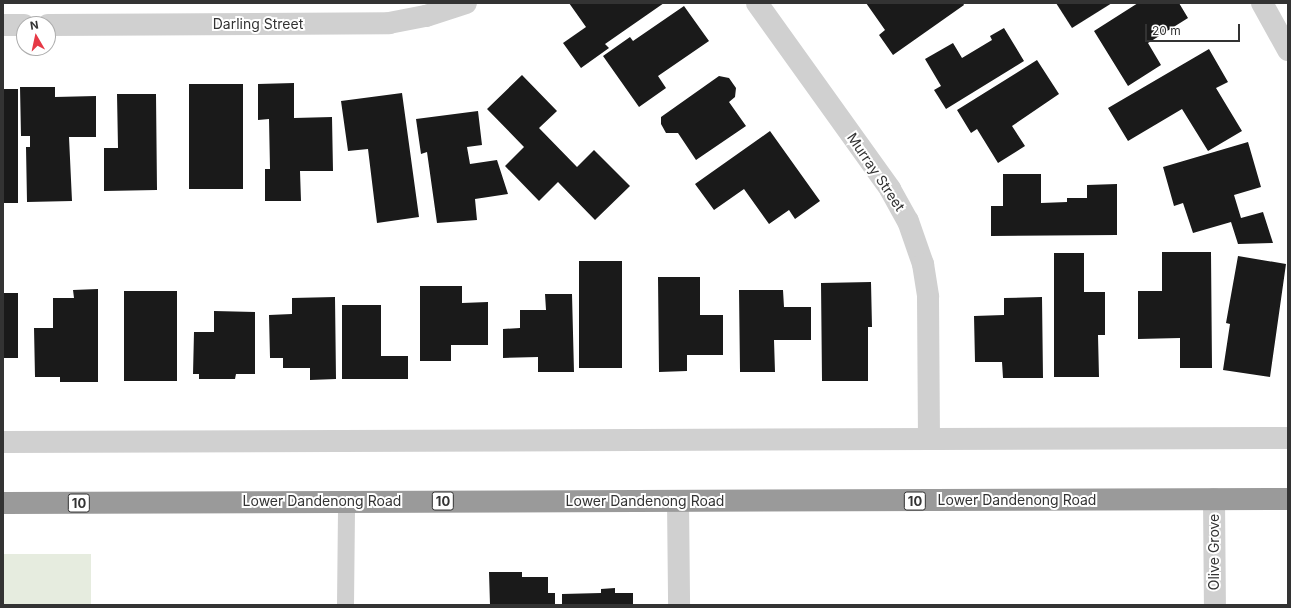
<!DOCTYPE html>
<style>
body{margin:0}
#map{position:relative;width:1291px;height:608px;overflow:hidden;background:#fff;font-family:Inter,sans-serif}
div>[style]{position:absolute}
.green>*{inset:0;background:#e6ecdf;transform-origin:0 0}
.building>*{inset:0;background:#1a1a1a;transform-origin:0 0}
.lane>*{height:17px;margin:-8.5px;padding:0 8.5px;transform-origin:8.5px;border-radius:8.5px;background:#d0d0d0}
.street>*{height:22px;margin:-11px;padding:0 11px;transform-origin:11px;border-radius:11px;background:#d0d0d0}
.highway>*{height:22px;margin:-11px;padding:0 11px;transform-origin:11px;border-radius:11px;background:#9a9a9a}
span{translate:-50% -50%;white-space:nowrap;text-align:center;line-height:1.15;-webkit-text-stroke:4px #fff;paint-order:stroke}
.shield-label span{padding:1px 3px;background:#fff;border:1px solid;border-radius:3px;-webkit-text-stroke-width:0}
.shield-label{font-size:13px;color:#333;font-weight:700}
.street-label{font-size:14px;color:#333}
.frame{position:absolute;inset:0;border:4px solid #333;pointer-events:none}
.north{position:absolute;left:16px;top:16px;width:40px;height:40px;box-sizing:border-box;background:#fff;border:1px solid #adadad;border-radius:50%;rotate:351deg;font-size:11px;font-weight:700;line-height:16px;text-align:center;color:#333}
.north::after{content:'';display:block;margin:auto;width:14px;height:18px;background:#e63946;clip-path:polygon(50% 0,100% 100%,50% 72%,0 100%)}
.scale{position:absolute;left:1145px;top:24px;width:95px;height:18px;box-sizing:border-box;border:2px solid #333;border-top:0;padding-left:5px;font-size:12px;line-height:14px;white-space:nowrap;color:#333;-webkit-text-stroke:3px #fff;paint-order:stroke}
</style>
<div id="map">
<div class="green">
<div style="left:3px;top:554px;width:88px;height:51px"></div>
</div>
<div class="building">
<div style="clip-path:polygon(569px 3px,664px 3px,605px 44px,609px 48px,581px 68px,563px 43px,586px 27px)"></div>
<div style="clip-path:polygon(866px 3px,963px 3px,964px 5px,893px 55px,879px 35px,885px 30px)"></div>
<div style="clip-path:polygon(1056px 3px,1112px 3px,1072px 28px)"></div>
<div style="clip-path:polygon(1138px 3px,1179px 3px,1188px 18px,1148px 43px,1161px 65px,1128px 86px,1094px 31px)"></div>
<div style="clip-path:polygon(684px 6px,709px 41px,658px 76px,666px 88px,639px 107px,603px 56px,630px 37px,633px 41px)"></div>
<div style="clip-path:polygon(1004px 28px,1024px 61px,946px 109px,934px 90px,941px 86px,925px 59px,953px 43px,962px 58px,992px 40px,990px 36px)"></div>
<div style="clip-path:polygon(1209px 49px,1228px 82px,1216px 88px,1242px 131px,1208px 151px,1182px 109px,1128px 141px,1108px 108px)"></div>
<div style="clip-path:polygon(1037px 60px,1059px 94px,1012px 126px,1025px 146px,998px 163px,977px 129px,971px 133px,957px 110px)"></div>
<div style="clip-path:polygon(522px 75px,557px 111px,539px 128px,577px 167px,594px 150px,630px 186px,595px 220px,558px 182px,539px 201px,505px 166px,524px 147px,487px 109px)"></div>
<div style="clip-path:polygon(719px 76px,729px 78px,736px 88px,735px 97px,729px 102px,746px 126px,696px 160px,678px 133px,666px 133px,661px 124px,661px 117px)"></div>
<div style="clip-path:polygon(294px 83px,294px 118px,332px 117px,333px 171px,300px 171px,301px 201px,265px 201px,265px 169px,270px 169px,269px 119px,258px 120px,258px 84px)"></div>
<div style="left:189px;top:84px;width:54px;height:105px"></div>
<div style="clip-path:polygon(20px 87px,55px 87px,55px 97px,96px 96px,96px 137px,69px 137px,72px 201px,27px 202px,26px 147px,30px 147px,30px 136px,21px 136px)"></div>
<div style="left:3px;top:89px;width:15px;height:114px"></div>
<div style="clip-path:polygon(402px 93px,419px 217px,377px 223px,368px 149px,348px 151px,341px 101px)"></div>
<div style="clip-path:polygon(117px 94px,156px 94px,157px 190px,104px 191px,104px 148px,118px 148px)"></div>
<div style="clip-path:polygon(478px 111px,482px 145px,467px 147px,470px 164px,497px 160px,508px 194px,475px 199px,477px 220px,437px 223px,427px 152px,421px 154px,416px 119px)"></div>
<div style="clip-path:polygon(770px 131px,820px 201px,795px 219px,789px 210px,769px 224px,744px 189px,714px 210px,695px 184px)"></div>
<div style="clip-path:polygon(1248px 142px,1261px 187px,1234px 195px,1241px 218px,1263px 212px,1273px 243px,1238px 244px,1231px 222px,1193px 233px,1183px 203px,1174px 206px,1163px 167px)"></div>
<div style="clip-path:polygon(1003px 174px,1041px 174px,1041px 203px,1067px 202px,1067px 198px,1087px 198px,1087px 185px,1117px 184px,1117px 235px,991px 236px,991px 206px,1003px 206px)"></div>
<div style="clip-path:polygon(1162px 252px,1211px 252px,1212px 368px,1180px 368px,1180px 338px,1138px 339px,1138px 291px,1162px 291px)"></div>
<div style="clip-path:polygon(1054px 253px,1084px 253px,1084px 292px,1105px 292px,1105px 335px,1098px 335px,1099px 377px,1054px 377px)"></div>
<div style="clip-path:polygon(1238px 256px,1286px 264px,1270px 377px,1223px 370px,1230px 324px,1226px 323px)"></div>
<div style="left:579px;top:261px;width:43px;height:107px"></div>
<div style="clip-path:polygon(658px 277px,700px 277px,700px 315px,723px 315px,723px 355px,687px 355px,687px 371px,659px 372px)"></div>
<div style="clip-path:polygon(871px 282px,872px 327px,868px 327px,868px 381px,822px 381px,821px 283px)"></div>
<div style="clip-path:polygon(420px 286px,462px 286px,462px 303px,488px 302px,488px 345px,451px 345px,451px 361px,420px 361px)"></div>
<div style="clip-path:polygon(98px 289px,98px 382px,60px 382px,60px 377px,35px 377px,34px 328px,53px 328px,53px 298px,74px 298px,73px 290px)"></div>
<div style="clip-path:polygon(739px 290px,783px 290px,784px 307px,811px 307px,811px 340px,774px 340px,775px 372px,740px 372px)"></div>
<div style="left:177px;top:291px;width:90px;height:53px;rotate:90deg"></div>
<div style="left:3px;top:293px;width:15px;height:65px"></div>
<div style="clip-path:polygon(545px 294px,572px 294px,574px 372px,538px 372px,538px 357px,503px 358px,503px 329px,520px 328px,520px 310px,546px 310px)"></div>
<div style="clip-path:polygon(335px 297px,336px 379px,310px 380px,310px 368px,283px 368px,283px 358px,270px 358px,269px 315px,292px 314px,292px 298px)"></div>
<div style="clip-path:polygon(1042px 297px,1043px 378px,1003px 378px,1002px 362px,975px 362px,974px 316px,1004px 315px,1004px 298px)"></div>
<div style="clip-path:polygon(342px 305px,381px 305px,381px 356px,408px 356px,408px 379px,342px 379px)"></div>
<div style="clip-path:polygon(214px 311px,255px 312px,255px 374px,236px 374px,235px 379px,199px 379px,199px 374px,193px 374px,194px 332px,214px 332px)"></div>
<div style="clip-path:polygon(489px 572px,522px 572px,522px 577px,548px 577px,548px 593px,555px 593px,555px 605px,490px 605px)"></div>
<div style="clip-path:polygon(615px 588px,615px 593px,633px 593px,633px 605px,562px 605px,562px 594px,601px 593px,601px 589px)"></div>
</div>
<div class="lane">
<div style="left:345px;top:605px;width:104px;rotate:-89.4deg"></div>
</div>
<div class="street">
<div style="left:757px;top:3px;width:229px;rotate:54.4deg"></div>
<div style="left:890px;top:189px;width:37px;rotate:61deg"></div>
<div style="left:908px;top:221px;width:46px;rotate:70.8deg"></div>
<div style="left:923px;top:264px;width:33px;rotate:81deg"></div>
<div style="left:928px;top:297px;width:142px;rotate:89.6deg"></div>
<div style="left:1262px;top:3px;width:54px;rotate:61deg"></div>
<div style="left:3px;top:25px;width:21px"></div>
<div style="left:48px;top:25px;width:341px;rotate:-0.3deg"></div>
<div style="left:389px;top:23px;width:38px;rotate:-11deg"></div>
<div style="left:426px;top:16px;width:42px;rotate:-18deg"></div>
<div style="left:3px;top:442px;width:1285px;rotate:-0.18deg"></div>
<div style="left:1214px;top:499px;width:106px;rotate:89.5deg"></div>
<div style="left:678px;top:501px;width:104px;rotate:89.4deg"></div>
</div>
<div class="highway">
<div style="left:3px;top:503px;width:1285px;rotate:-0.18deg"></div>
</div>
<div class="shield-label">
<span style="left:443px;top:501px">10</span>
<span style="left:915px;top:501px">10</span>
<span style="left:79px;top:503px">10</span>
</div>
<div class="street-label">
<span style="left:258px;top:24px">Darling Street</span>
<span style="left:876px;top:172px;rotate:56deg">Murray Street</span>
<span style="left:1017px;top:500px">Lower Dandenong Road</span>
<span style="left:322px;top:501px">Lower Dandenong Road</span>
<span style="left:645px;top:501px">Lower Dandenong Road</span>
<span style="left:1214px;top:552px;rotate:-90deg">Olive Grove</span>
</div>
<div class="frame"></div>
<div class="north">N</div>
<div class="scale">20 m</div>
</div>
